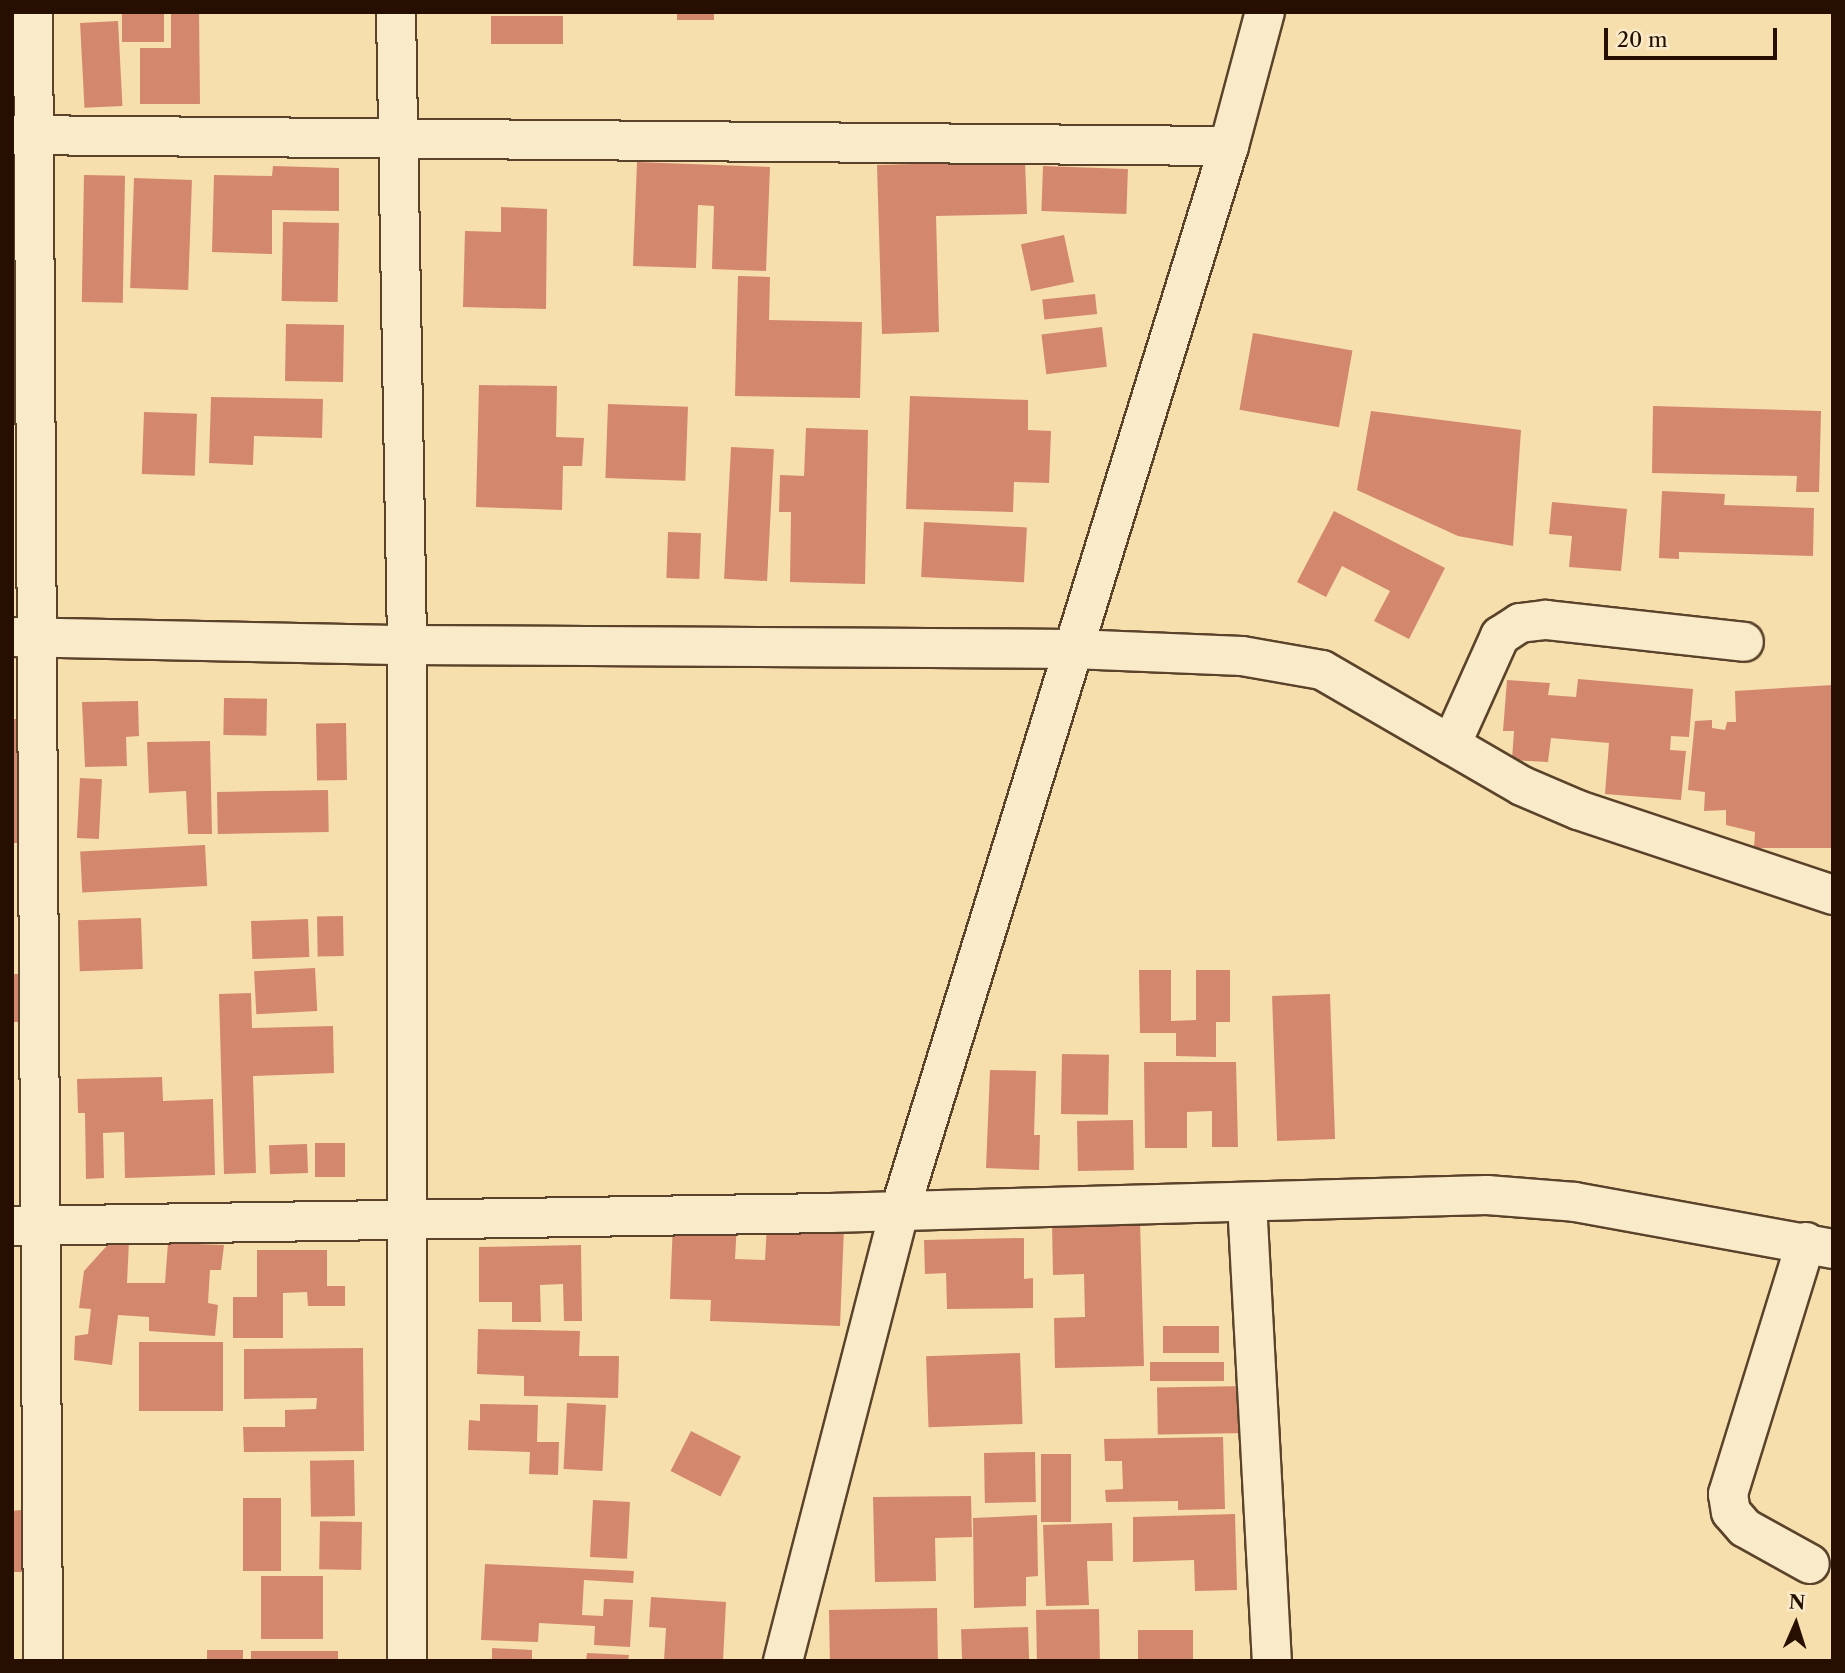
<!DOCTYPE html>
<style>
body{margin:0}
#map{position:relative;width:1845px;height:1673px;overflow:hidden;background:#f6dead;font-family:"Libre Caslon Text",serif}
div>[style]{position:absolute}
.building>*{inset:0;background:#d3886e;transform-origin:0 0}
.roads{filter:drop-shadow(2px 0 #5b432b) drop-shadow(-2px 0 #5b432b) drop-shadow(0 2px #5b432b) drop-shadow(0 -2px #5b432b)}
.street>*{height:38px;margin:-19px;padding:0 19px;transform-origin:19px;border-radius:19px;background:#f9eaca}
span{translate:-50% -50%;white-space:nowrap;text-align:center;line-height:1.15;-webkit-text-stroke:6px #f9eaca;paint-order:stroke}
.frame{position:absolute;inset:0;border:14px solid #270f00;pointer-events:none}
.north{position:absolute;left:1761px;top:1589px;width:70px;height:70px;-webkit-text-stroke:5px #f9eaca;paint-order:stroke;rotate:3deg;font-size:19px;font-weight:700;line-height:28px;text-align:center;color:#270f00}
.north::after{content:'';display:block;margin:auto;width:24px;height:32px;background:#270f00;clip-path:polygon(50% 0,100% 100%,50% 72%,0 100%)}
.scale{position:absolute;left:1604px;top:28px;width:173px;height:32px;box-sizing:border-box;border:4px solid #270f00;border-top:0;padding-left:9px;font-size:21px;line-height:24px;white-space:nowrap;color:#270f00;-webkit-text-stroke:5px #f9eaca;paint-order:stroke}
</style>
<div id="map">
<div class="building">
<div style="left:122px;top:12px;width:42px;height:30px"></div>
<div style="clip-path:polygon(171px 12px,199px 12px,200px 104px,140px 104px,140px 48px,171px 48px)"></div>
<div style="left:677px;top:12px;width:37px;height:8px"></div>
<div style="left:563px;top:16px;width:28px;height:72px;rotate:90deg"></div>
<div style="left:118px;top:21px;width:85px;height:38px;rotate:87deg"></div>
<div style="clip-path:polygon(1025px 161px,1027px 214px,936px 216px,939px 332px,882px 334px,877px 165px)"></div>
<div style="clip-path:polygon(637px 162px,770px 167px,766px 271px,712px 269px,714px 206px,698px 205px,696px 268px,633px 266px)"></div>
<div style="clip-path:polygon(273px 166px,339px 168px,339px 211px,272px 210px,272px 254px,212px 252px,214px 175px,272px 176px)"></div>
<div style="left:1043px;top:166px;width:85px;height:45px;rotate:2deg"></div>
<div style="left:84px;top:175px;width:41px;height:127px;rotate:1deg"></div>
<div style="left:134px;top:178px;width:58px;height:110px;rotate:2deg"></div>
<div style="clip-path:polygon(501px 207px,547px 209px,546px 309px,463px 307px,465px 231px,501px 232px)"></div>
<div style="left:283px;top:222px;width:56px;height:79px;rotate:1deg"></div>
<div style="left:1064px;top:235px;width:48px;height:44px;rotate:78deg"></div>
<div style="clip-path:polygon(738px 276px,770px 277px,769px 320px,862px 322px,860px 398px,735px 396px)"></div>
<div style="left:1095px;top:294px;width:20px;height:53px;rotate:84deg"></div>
<div style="left:286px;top:324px;width:58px;height:57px;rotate:1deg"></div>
<div style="left:1102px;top:327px;width:40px;height:61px;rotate:83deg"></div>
<div style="left:1253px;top:333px;width:101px;height:78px;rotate:10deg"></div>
<div style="clip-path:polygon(479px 385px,557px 386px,556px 437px,584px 438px,582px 466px,563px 466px,562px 510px,476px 507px)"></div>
<div style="clip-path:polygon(910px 396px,1028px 400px,1028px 430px,1051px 431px,1049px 483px,1014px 482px,1013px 512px,906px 509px)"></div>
<div style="clip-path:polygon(211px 397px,323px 399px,322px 438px,254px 436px,253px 465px,209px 463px)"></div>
<div style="left:608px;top:404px;width:80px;height:74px;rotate:2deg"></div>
<div style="clip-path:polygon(1653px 406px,1821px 411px,1819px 492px,1796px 492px,1797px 476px,1652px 473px)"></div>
<div style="clip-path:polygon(1371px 411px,1521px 430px,1513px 546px,1458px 536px,1357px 490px)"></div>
<div style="left:144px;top:412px;width:53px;height:62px;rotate:2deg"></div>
<div style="clip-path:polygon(806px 428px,868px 430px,865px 584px,790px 582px,791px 512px,779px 512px,780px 475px,804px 476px)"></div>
<div style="left:731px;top:447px;width:43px;height:132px;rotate:3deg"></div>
<div style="clip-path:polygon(1662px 491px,1725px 494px,1724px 505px,1814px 508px,1813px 556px,1679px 552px,1679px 559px,1659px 558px)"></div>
<div style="clip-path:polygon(1552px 502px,1627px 509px,1621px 571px,1569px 567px,1572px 536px,1549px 534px)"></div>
<div style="clip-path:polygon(1334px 511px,1445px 568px,1409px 639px,1374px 621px,1390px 591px,1342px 566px,1326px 597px,1297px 582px)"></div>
<div style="left:924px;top:522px;width:103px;height:55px;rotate:3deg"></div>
<div style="left:668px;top:532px;width:33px;height:46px;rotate:2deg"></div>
<div style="clip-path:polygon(1578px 679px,1693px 689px,1689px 737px,1671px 736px,1670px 750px,1686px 751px,1681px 800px,1605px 794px,1609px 743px,1551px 738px,1548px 762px,1512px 760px,1514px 731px,1503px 731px,1507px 680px,1550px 683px,1548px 695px,1576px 697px)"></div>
<div style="clip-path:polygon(1833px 685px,1833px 848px,1754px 848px,1755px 832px,1726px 825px,1726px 810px,1704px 811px,1705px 792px,1688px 790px,1695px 721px,1712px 720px,1712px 728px,1725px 730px,1727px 722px,1736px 722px,1735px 691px)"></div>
<div style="left:224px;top:698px;width:43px;height:37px;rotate:1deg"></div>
<div style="clip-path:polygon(138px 701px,139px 736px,126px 737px,127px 766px,85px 767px,82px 702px)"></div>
<div style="clip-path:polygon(12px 719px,22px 719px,24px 843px,12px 843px)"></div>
<div style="left:346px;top:723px;width:57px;height:30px;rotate:89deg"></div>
<div style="clip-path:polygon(210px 741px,212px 834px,188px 834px,186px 791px,149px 793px,147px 742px)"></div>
<div style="left:80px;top:778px;width:22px;height:60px;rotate:3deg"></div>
<div style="left:328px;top:790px;width:42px;height:111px;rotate:89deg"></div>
<div style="left:205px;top:845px;width:41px;height:125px;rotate:87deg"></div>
<div style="left:343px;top:916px;width:40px;height:26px;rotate:89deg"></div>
<div style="left:141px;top:918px;width:51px;height:63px;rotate:88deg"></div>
<div style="left:308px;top:919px;width:38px;height:57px;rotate:88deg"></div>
<div style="left:315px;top:968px;width:43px;height:61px;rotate:87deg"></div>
<div style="clip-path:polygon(1139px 970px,1171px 970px,1171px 1021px,1196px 1020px,1196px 970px,1230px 970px,1230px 1022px,1216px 1022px,1216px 1057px,1176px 1056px,1176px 1033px,1140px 1033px)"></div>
<div style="left:12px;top:974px;width:22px;height:48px"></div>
<div style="clip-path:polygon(251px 993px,252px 1028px,333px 1026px,334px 1073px,253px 1076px,256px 1173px,224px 1174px,219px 994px)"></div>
<div style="left:1330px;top:994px;width:145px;height:58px;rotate:88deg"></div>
<div style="left:1062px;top:1054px;width:47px;height:60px;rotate:1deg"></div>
<div style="clip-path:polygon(1144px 1062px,1236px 1062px,1238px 1147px,1212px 1147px,1212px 1111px,1187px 1112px,1187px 1148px,1145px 1148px)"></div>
<div style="clip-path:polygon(990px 1070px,1036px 1071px,1034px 1135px,1040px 1135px,1039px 1170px,986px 1168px)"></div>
<div style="clip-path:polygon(162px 1077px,163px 1101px,213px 1099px,215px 1175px,125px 1178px,124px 1132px,103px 1133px,104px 1178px,86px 1179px,85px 1113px,78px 1113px,77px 1079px)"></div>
<div style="left:1133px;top:1120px;width:50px;height:56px;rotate:89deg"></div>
<div style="left:315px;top:1143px;width:30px;height:34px"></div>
<div style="left:307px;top:1144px;width:29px;height:38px;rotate:88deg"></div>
<div style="clip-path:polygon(673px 1221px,737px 1223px,735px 1259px,765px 1260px,767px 1225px,844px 1228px,840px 1326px,710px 1321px,711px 1300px,670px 1299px)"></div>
<div style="clip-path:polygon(1140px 1221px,1144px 1366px,1055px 1368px,1054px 1318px,1085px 1317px,1084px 1274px,1053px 1275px,1052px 1223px)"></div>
<div style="clip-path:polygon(1024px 1238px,1024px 1279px,1033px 1278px,1033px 1308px,947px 1309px,946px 1273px,925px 1274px,924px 1240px)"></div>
<div style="clip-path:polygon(113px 1239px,129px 1241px,127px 1283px,165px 1283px,168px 1243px,224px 1245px,221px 1270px,210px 1270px,208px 1303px,218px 1305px,215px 1336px,149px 1331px,149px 1317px,118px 1315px,112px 1365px,74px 1360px,75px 1336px,88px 1334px,91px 1309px,79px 1308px,84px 1271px)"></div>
<div style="clip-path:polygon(581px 1245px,582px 1321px,564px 1321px,563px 1284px,540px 1285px,541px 1322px,512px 1322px,512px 1302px,479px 1302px,479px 1247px)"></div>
<div style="clip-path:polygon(257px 1250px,327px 1250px,327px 1286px,345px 1286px,345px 1306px,308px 1306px,307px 1292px,283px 1293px,283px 1338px,233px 1338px,233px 1297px,257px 1297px)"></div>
<div style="left:1163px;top:1326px;width:56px;height:27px"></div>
<div style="clip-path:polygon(478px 1329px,580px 1331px,579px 1356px,619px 1356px,618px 1398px,524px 1396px,524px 1376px,477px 1374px)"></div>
<div style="left:139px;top:1342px;width:84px;height:69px"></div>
<div style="clip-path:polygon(363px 1348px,364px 1451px,244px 1452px,243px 1427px,285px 1427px,285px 1410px,316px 1409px,317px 1398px,244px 1399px,244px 1349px)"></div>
<div style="left:1020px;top:1353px;width:71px;height:94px;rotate:88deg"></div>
<div style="left:1224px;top:1362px;width:19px;height:74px;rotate:90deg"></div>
<div style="left:1246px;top:1386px;width:47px;height:89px;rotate:89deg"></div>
<div style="left:567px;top:1403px;width:39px;height:66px;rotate:3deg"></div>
<div style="clip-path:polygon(480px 1404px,538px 1405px,537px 1442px,559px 1442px,558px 1475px,529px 1474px,530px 1452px,468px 1450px,469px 1420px,480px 1421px)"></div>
<div style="left:691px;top:1431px;width:56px;height:45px;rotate:27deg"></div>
<div style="clip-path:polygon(1223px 1437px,1225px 1509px,1178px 1510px,1178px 1501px,1106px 1502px,1105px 1490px,1123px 1489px,1122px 1461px,1105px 1461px,1104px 1439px)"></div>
<div style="left:1035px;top:1452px;width:50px;height:51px;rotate:89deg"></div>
<div style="left:1041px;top:1454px;width:30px;height:68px"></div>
<div style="left:354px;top:1460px;width:56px;height:44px;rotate:89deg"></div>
<div style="clip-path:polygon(971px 1496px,972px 1537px,935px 1538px,936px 1581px,875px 1582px,873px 1497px)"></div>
<div style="left:243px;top:1498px;width:38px;height:73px"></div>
<div style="left:593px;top:1500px;width:37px;height:57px;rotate:3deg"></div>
<div style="clip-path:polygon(21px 1510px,24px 1572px,12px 1572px,12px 1511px)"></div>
<div style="clip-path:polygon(1235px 1514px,1237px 1590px,1195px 1591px,1194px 1560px,1133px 1562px,1133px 1517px)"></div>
<div style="clip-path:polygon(1037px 1515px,1038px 1576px,1026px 1577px,1026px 1606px,974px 1608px,973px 1518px)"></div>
<div style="left:362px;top:1522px;width:48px;height:42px;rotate:91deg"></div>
<div style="clip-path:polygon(1112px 1523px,1113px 1561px,1087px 1561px,1089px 1605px,1046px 1606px,1043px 1525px)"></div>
<div style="clip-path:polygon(485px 1564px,634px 1571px,633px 1583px,584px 1580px,582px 1615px,603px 1616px,604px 1599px,633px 1600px,630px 1647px,594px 1645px,595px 1626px,539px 1623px,538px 1642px,481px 1640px)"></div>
<div style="left:261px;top:1576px;width:62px;height:63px"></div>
<div style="clip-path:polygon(651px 1597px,726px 1602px,723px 1661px,664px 1661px,666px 1628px,649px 1627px)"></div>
<div style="left:937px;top:1608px;width:53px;height:108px;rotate:89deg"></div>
<div style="left:1099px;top:1609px;width:52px;height:63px;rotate:89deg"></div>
<div style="left:1028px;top:1627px;width:34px;height:67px;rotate:88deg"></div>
<div style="left:1193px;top:1630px;width:31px;height:55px;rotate:90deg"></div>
<div style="clip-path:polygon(492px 1648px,532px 1650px,532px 1661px,492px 1661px)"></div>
<div style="left:207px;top:1650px;width:36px;height:11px"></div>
<div style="left:338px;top:1651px;width:10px;height:87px;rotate:90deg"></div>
<div style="clip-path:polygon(587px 1653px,629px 1655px,628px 1661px,586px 1661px)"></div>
</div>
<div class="roads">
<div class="street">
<div style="left:33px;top:12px;width:1649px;rotate:89.65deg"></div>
<div style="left:396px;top:12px;width:633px;rotate:89deg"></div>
<div style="left:407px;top:645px;width:1016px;rotate:90deg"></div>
<div style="left:12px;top:135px;width:1217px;rotate:0.52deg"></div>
<div style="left:12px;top:637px;width:395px;rotate:1.2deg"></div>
<div style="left:407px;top:645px;width:666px;rotate:0.34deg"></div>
<div style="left:1073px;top:649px;width:169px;rotate:2.4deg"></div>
<div style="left:1242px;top:656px;width:81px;rotate:9.9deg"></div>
<div style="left:1322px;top:670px;width:231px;rotate:30.1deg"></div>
<div style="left:1522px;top:786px;width:61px;rotate:23.2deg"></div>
<div style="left:1578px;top:810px;width:269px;rotate:18.4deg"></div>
<div style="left:1451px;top:745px;width:120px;rotate:-65.8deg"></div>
<div style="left:1500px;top:636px;width:24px;rotate:-33deg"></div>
<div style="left:1520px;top:623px;width:26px;rotate:-7deg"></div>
<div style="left:1546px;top:620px;width:199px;rotate:6.3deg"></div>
<div style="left:1247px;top:1202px;width:460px;rotate:86.9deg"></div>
<div style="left:12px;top:1226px;width:818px;rotate:-0.91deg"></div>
<div style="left:830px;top:1213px;width:657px;rotate:-1.57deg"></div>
<div style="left:1487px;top:1195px;width:88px;rotate:4.5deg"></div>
<div style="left:1575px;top:1202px;width:262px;rotate:10.3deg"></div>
<div style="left:1806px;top:1242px;width:264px;rotate:107.2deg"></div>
<div style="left:1728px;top:1494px;width:18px;rotate:81deg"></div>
<div style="left:1731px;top:1512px;width:21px;rotate:49deg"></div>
<div style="left:1745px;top:1528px;width:74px;rotate:29deg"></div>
<div style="left:783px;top:1661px;width:466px;rotate:-75.5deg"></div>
<div style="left:900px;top:1210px;width:1114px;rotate:-72.82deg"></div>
<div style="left:1229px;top:146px;width:139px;rotate:-75deg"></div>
</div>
</div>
<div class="frame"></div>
<div class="north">N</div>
<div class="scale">20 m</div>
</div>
